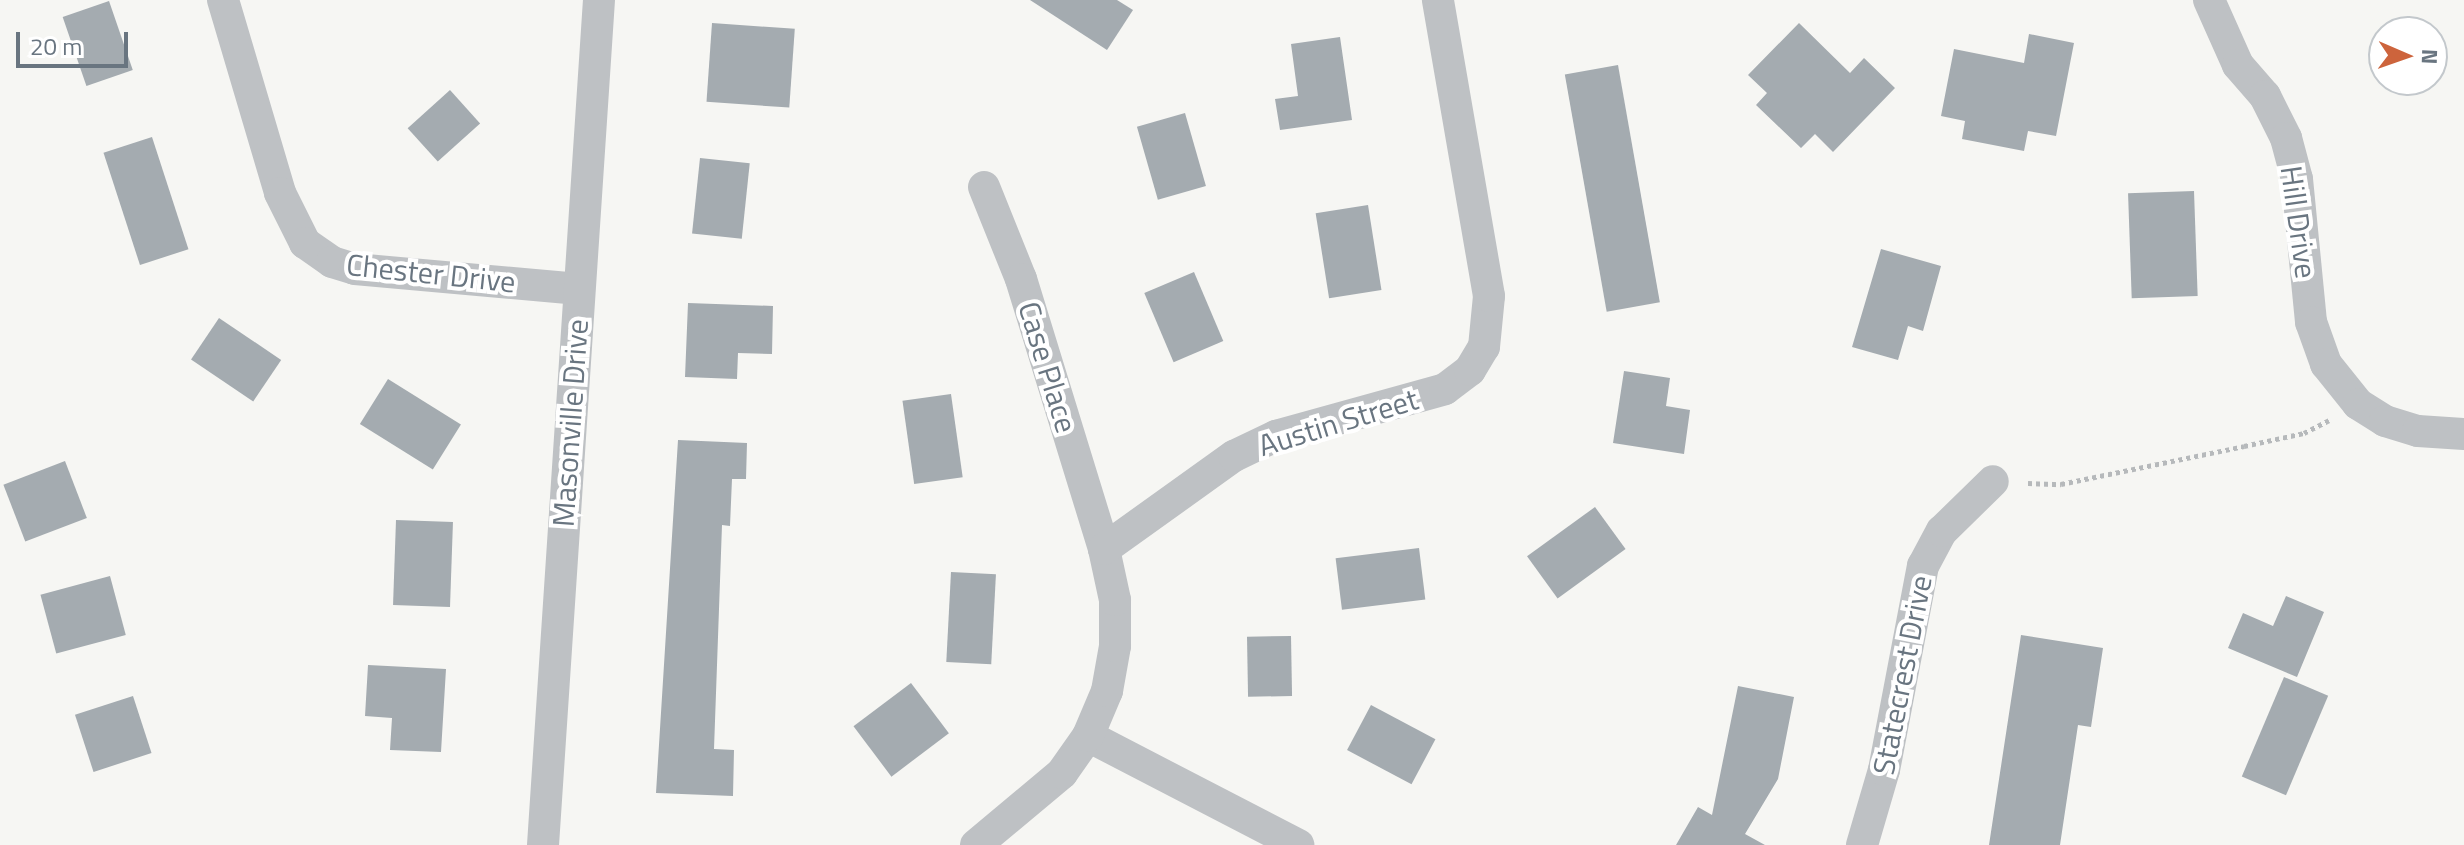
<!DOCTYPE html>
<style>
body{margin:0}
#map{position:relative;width:2464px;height:845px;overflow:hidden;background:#f6f6f3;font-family:"Titillium Web",sans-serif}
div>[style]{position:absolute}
.building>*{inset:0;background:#a4abb0;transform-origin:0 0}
.path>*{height:5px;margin-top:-2.5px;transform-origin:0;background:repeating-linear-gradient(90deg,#b6b9bb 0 4px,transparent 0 8px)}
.street>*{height:32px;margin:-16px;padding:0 16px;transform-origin:16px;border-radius:16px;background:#bec1c4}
span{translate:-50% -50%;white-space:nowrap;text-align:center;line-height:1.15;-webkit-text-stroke:8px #fff;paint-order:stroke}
.street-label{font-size:30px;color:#697580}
.north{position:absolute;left:2368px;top:16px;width:80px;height:80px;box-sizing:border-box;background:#fff;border:2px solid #c3c8cc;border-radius:50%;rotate:92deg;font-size:22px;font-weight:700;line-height:32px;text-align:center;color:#697580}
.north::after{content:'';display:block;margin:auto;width:28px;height:36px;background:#cd643c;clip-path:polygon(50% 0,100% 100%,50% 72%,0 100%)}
.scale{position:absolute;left:16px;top:32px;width:112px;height:36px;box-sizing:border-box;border:4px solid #697580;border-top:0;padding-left:10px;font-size:24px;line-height:28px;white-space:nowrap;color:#697580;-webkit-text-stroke:6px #fff;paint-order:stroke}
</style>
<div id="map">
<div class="building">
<div style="clip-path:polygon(1030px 0,1117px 0,1133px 10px,1107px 50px)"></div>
<div style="left:109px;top:1px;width:73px;height:49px;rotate:71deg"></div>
<div style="left:712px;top:23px;width:83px;height:79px;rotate:4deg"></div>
<div style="clip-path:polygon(1799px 23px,1850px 73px,1864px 58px,1895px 88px,1833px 152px,1815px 134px,1801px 148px,1756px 105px,1767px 93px,1748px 75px)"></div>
<div style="clip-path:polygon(2029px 34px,2074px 43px,2056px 136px,2028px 131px,2024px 151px,1962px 139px,1965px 121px,1941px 116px,1954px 49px,2024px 63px)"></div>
<div style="clip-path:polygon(1340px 37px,1352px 120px,1280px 130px,1275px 99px,1298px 96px,1291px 44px)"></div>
<div style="left:1618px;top:65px;width:241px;height:54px;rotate:80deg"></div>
<div style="left:450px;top:90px;width:45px;height:57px;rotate:48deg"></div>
<div style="left:1185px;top:113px;width:76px;height:50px;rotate:74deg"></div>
<div style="left:152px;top:137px;width:118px;height:51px;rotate:72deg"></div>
<div style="left:700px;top:158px;width:50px;height:76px;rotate:6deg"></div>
<div style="left:2194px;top:191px;width:105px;height:66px;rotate:88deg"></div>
<div style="left:1368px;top:205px;width:86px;height:53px;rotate:81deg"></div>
<div style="clip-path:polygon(1881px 249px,1941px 266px,1923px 331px,1908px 326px,1898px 360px,1852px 347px)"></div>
<div style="left:1194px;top:272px;width:75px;height:54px;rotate:67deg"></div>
<div style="clip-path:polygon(688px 303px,773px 306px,772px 354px,738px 353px,737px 379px,685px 377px)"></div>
<div style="left:219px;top:318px;width:75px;height:50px;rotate:34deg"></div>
<div style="clip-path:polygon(1624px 371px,1670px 378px,1666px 406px,1690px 410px,1684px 454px,1613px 443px)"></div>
<div style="left:388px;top:379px;width:86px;height:53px;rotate:32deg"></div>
<div style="left:951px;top:394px;width:84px;height:49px;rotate:82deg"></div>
<div style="clip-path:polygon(678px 440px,747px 443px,746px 479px,732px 479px,730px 526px,722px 525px,714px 749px,734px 750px,733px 796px,656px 793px)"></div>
<div style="left:65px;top:461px;width:61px;height:66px;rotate:69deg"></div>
<div style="left:1595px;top:507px;width:52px;height:84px;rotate:54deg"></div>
<div style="left:396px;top:520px;width:57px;height:85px;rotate:2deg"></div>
<div style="left:1419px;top:548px;width:52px;height:84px;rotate:83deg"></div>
<div style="left:951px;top:572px;width:45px;height:90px;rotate:3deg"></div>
<div style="left:110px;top:576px;width:61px;height:72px;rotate:75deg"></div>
<div style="clip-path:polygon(2286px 596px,2324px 612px,2297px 677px,2228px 648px,2243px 613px,2273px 626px)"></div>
<div style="clip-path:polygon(2021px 635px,2103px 648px,2091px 727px,2078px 725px,2060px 845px,1989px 845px)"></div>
<div style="left:1291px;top:636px;width:60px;height:44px;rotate:89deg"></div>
<div style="clip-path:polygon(368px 665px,446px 669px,441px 752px,390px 750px,392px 718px,365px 716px)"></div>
<div style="left:2284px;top:677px;width:48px;height:108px;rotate:23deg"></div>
<div style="left:911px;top:683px;width:63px;height:72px;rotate:53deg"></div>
<div style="clip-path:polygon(1738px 686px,1794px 697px,1778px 779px,1745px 834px,1765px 845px,1676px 845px,1698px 807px,1712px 815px)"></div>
<div style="left:133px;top:696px;width:60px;height:61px;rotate:72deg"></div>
<div style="left:1371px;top:705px;width:73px;height:51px;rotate:28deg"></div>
</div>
<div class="path">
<div style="left:2028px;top:483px;width:33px;rotate:2deg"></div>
<div style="left:2061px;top:484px;width:187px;rotate:-11.7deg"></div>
<div style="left:2244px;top:446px;width:61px;rotate:-12.2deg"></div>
<div style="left:2304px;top:433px;width:28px;rotate:-27deg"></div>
</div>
<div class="street">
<div style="left:223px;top:0;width:201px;rotate:73.5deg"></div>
<div style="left:280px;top:193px;width:56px;rotate:63.4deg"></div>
<div style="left:305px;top:243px;width:33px;rotate:35deg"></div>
<div style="left:332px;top:262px;width:24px;rotate:17deg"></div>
<div style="left:355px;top:269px;width:225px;rotate:5.1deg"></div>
<div style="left:2209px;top:0;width:71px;rotate:66deg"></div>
<div style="left:2238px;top:65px;width:41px;rotate:48.9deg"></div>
<div style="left:2265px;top:96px;width:47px;rotate:63.4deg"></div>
<div style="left:2286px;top:138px;width:42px;rotate:75deg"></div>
<div style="left:2297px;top:179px;width:144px;rotate:84.4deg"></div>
<div style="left:2311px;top:322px;width:45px;rotate:70.3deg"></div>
<div style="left:2326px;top:364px;width:51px;rotate:51.3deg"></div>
<div style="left:2358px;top:404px;width:32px;rotate:32deg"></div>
<div style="left:2385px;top:421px;width:34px;rotate:17deg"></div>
<div style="left:2418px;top:431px;width:46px;rotate:3.7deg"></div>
<div style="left:984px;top:187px;width:99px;rotate:68.1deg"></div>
<div style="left:1021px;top:279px;width:282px;rotate:72.9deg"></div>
<div style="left:1088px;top:736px;width:237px;rotate:27.4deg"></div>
<div style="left:543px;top:845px;width:847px;rotate:-86.21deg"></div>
<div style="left:976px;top:845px;width:112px;rotate:-39.9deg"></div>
<div style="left:1062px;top:773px;width:45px;rotate:-54.9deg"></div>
<div style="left:1088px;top:736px;width:49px;rotate:-67.1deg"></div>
<div style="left:1107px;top:691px;width:46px;rotate:-79.9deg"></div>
<div style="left:1115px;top:646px;width:46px;rotate:-90deg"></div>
<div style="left:1115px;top:600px;width:52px;rotate:-102.2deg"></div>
<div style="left:1104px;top:549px;width:160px;rotate:-35.6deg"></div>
<div style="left:1234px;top:456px;width:47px;rotate:-25.5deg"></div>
<div style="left:1276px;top:436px;width:175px;rotate:-15.5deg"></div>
<div style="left:1445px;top:389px;width:31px;rotate:-37deg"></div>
<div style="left:1470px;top:370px;width:27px;rotate:-59deg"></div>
<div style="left:1484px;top:347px;width:51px;rotate:-84.4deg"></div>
<div style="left:1489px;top:296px;width:300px;rotate:-99.8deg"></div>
<div style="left:1862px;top:845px;width:78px;rotate:-73.7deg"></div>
<div style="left:1884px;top:770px;width:208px;rotate:-79.2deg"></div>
<div style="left:1923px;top:566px;width:40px;rotate:-62deg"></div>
<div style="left:1942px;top:531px;width:71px;rotate:-44.4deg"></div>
</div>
<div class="street-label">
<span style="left:2299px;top:222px;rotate:82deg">Hill Drive</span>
<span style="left:431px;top:273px;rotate:6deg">Chester Drive</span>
<span style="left:1048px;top:367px;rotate:73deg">Case Place</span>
<span style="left:1338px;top:422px;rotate:-17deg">Austin Street</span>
<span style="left:570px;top:423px;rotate:-86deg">Masonville Drive</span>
<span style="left:1902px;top:675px;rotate:-79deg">Statecrest Drive</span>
</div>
<div class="north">N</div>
<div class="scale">20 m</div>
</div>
